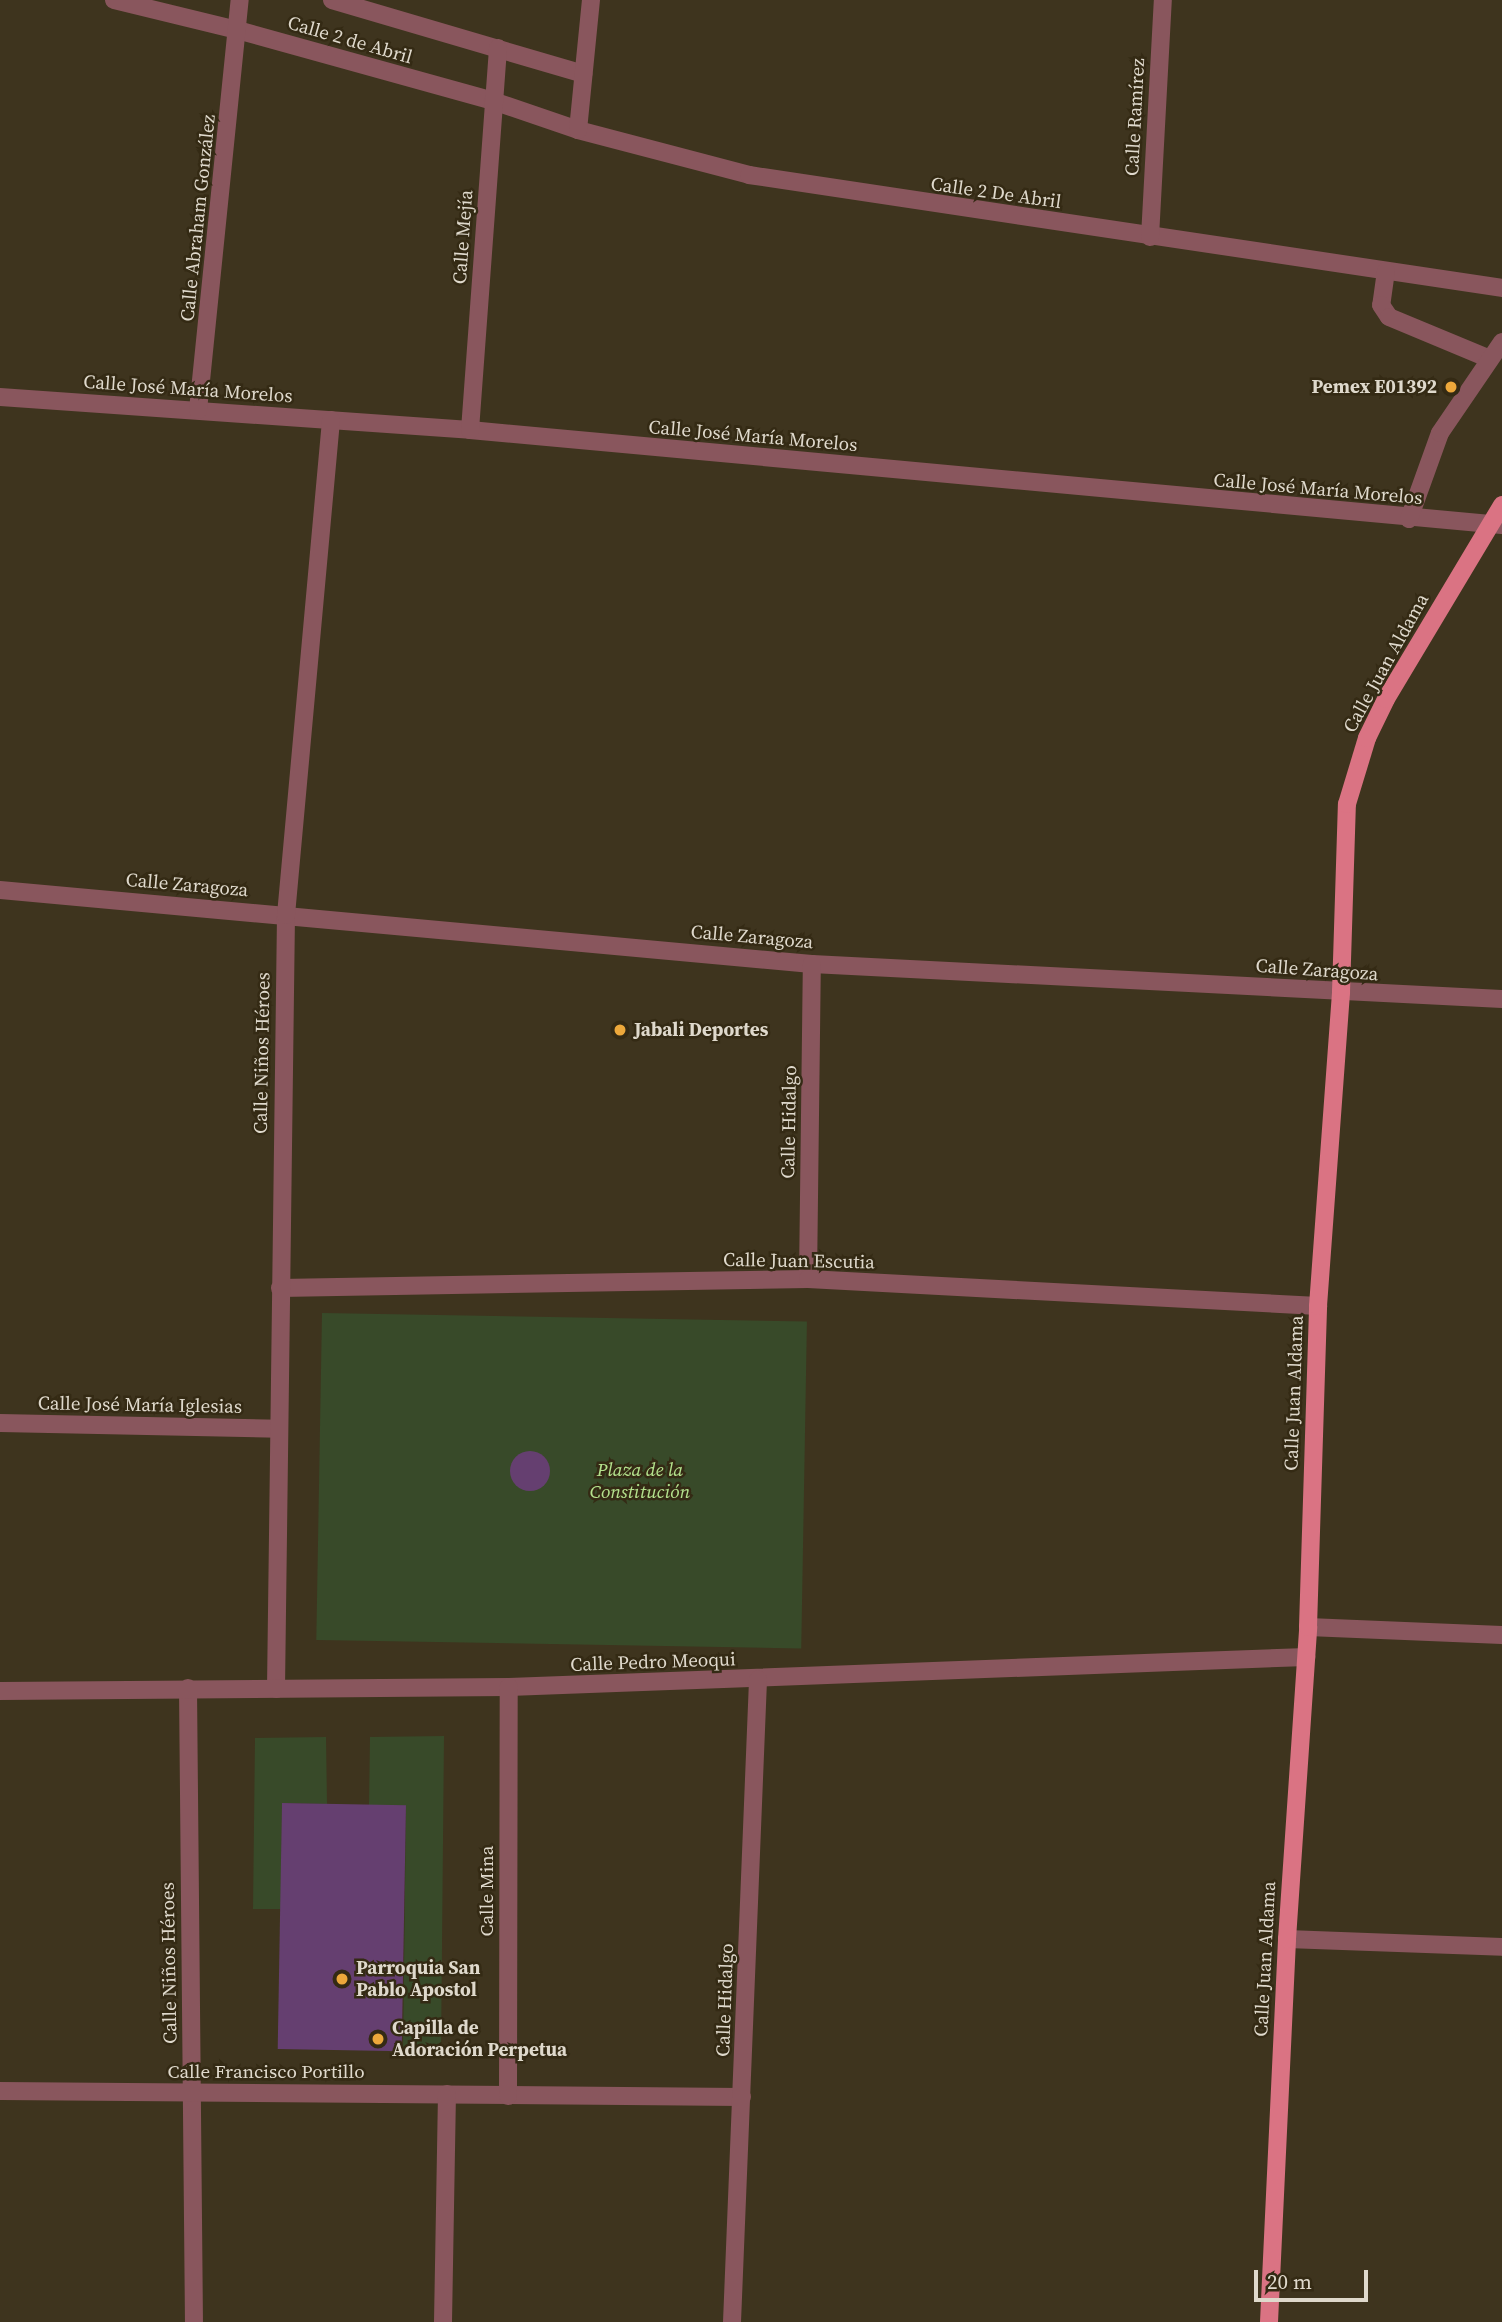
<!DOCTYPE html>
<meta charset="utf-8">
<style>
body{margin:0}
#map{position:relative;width:1502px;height:2322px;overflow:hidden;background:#3e341e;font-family:"Source Serif 4",serif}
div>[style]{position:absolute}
.green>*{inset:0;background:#384a29;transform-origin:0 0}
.building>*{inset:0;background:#653f70;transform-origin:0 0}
.round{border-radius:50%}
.minor>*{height:18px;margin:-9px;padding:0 9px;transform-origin:9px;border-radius:9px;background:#89565d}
.major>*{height:18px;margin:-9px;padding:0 9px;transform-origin:9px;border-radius:9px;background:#da7383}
.dots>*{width:19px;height:19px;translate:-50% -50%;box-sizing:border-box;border:4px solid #342a14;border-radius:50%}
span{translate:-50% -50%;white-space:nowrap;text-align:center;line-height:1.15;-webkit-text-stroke:5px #342a14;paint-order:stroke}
.street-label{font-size:19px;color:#dfd9cc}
.poi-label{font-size:19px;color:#dfd9cc;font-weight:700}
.right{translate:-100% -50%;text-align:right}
.left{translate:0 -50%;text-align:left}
.park-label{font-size:19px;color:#b4e28d;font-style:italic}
.scale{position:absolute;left:1254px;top:2270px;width:114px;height:32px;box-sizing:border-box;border:4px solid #dfd9cc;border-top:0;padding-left:9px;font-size:21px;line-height:24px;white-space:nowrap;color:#dfd9cc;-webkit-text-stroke:5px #342a14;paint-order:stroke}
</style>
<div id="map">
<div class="green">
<div style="left:322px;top:1313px;width:485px;height:327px;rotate:1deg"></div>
<div style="clip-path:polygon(444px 1736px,441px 2052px,403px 2051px,406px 1806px,369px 1805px,370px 1737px)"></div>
<div style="clip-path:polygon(326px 1737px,327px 1804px,282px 1803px,281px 1909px,253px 1909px,255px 1738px)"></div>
</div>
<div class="building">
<div class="round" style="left:510px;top:1451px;width:40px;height:40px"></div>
<div style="left:282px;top:1803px;width:124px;height:246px;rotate:1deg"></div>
</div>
<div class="minor">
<div style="left:114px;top:0;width:131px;rotate:13.7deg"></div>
<div style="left:241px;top:31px;width:262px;rotate:15.5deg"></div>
<div style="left:493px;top:101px;width:90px;rotate:18.8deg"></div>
<div style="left:578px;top:130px;width:177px;rotate:14.7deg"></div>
<div style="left:749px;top:175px;width:761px;rotate:8.53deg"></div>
<div style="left:332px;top:0;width:262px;rotate:16.4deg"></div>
<div style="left:578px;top:130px;width:131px;rotate:-84.3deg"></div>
<div style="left:1150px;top:237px;width:237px;rotate:-86.9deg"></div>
<div style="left:1386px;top:271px;width:34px;rotate:98deg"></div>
<div style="left:1381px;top:305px;width:14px;rotate:56deg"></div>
<div style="left:1389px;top:317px;width:109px;rotate:22.6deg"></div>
<div style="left:0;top:397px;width:471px;rotate:4deg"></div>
<div style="left:470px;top:430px;width:1036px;rotate:5.26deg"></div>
<div style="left:198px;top:410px;width:412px;rotate:-84.2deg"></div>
<div style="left:470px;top:430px;width:383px;rotate:-85.8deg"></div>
<div style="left:1409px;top:519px;width:91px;rotate:-70.2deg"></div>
<div style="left:1440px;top:433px;width:110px;rotate:-55.7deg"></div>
<div style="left:0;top:890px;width:815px;rotate:5.21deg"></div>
<div style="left:812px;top:964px;width:691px;rotate:2.9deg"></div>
<div style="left:808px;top:1279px;width:315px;rotate:-89.3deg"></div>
<div style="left:280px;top:1288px;width:528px;rotate:-0.98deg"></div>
<div style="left:808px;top:1279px;width:511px;rotate:3.03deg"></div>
<div style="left:0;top:1423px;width:279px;rotate:1.2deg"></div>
<div style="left:1308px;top:1627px;width:194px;rotate:2.4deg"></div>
<div style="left:188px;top:1688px;width:634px;rotate:89.46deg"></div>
<div style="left:276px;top:1689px;width:774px;rotate:-89.26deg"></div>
<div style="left:286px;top:915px;width:497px;rotate:-84.8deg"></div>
<div style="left:0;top:1691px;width:509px;rotate:-0.45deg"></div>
<div style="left:509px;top:1687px;width:798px;rotate:-2.16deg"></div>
<div style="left:1287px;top:1939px;width:215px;rotate:2.1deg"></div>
<div style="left:0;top:2091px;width:742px;rotate:0.46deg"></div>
<div style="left:508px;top:2096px;width:409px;rotate:-89.9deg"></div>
<div style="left:443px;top:2322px;width:228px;rotate:-89deg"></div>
<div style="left:732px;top:2322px;width:643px;rotate:-87.68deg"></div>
</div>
<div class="major">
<div style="left:1269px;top:2322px;width:383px;rotate:-87.3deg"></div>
<div style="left:1287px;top:1939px;width:313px;rotate:-86.1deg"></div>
<div style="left:1308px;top:1627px;width:321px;rotate:-88.2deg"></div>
<div style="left:1318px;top:1306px;width:315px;rotate:-85.8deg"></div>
<div style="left:1341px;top:992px;width:188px;rotate:-88.2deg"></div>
<div style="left:1347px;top:804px;width:69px;rotate:-73.1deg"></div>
<div style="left:1367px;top:738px;width:43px;rotate:-64deg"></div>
<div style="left:1386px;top:699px;width:226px;rotate:-59.1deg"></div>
</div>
<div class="dots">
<div style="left:1451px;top:387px;background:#eda83b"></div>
<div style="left:620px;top:1030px;background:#eda83b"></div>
<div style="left:342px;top:1979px;background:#eda83b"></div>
<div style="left:378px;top:2039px;background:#eda83b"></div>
</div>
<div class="street-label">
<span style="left:350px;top:40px;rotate:16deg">Calle 2 de Abril</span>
<span style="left:1135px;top:117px;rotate:-87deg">Calle Ramírez</span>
<span style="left:996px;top:193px;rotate:8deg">Calle 2 De Abril</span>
<span style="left:198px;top:218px;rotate:-84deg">Calle Abraham González</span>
<span style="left:463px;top:237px;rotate:-86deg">Calle Mejía</span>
<span style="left:188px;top:389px;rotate:4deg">Calle José María Morelos</span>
<span style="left:753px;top:436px;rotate:5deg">Calle José María Morelos</span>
<span style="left:1318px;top:489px;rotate:5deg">Calle José María Morelos</span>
<span style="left:1386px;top:663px;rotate:-61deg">Calle Juan Aldama</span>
<span style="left:187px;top:885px;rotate:5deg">Calle Zaragoza</span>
<span style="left:752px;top:937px;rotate:5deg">Calle Zaragoza</span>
<span style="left:1317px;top:970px;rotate:4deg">Calle Zaragoza</span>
<span style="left:262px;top:1053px;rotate:-89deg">Calle Niños Héroes</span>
<span style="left:789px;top:1122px;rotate:-89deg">Calle Hidalgo</span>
<span style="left:799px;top:1261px;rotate:1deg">Calle Juan Escutia</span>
<span style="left:1294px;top:1393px;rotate:-88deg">Calle Juan Aldama</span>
<span style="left:140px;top:1405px;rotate:1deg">Calle José María Iglesias</span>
<span style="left:653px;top:1662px;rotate:-2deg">Calle Pedro Meoqui</span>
<span style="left:487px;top:1891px;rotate:-90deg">Calle Mina</span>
<span style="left:1265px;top:1959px;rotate:-87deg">Calle Juan Aldama</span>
<span style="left:169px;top:1963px;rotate:-91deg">Calle Niños Héroes</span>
<span style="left:725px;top:2000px;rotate:-88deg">Calle Hidalgo</span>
<span style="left:266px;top:2072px">Calle Francisco Portillo</span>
</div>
<div class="poi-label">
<span class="right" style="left:1437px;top:387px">Pemex E01392</span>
<span class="left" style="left:634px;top:1030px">Jabali Deportes</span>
<span class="left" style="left:356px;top:1979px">Parroquia San<br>Pablo Apostol</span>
<span class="left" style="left:392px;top:2039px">Capilla de<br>Adoración Perpetua</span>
</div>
<div class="park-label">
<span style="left:640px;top:1481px">Plaza de la<br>Constitución</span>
</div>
<div class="scale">20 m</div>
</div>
